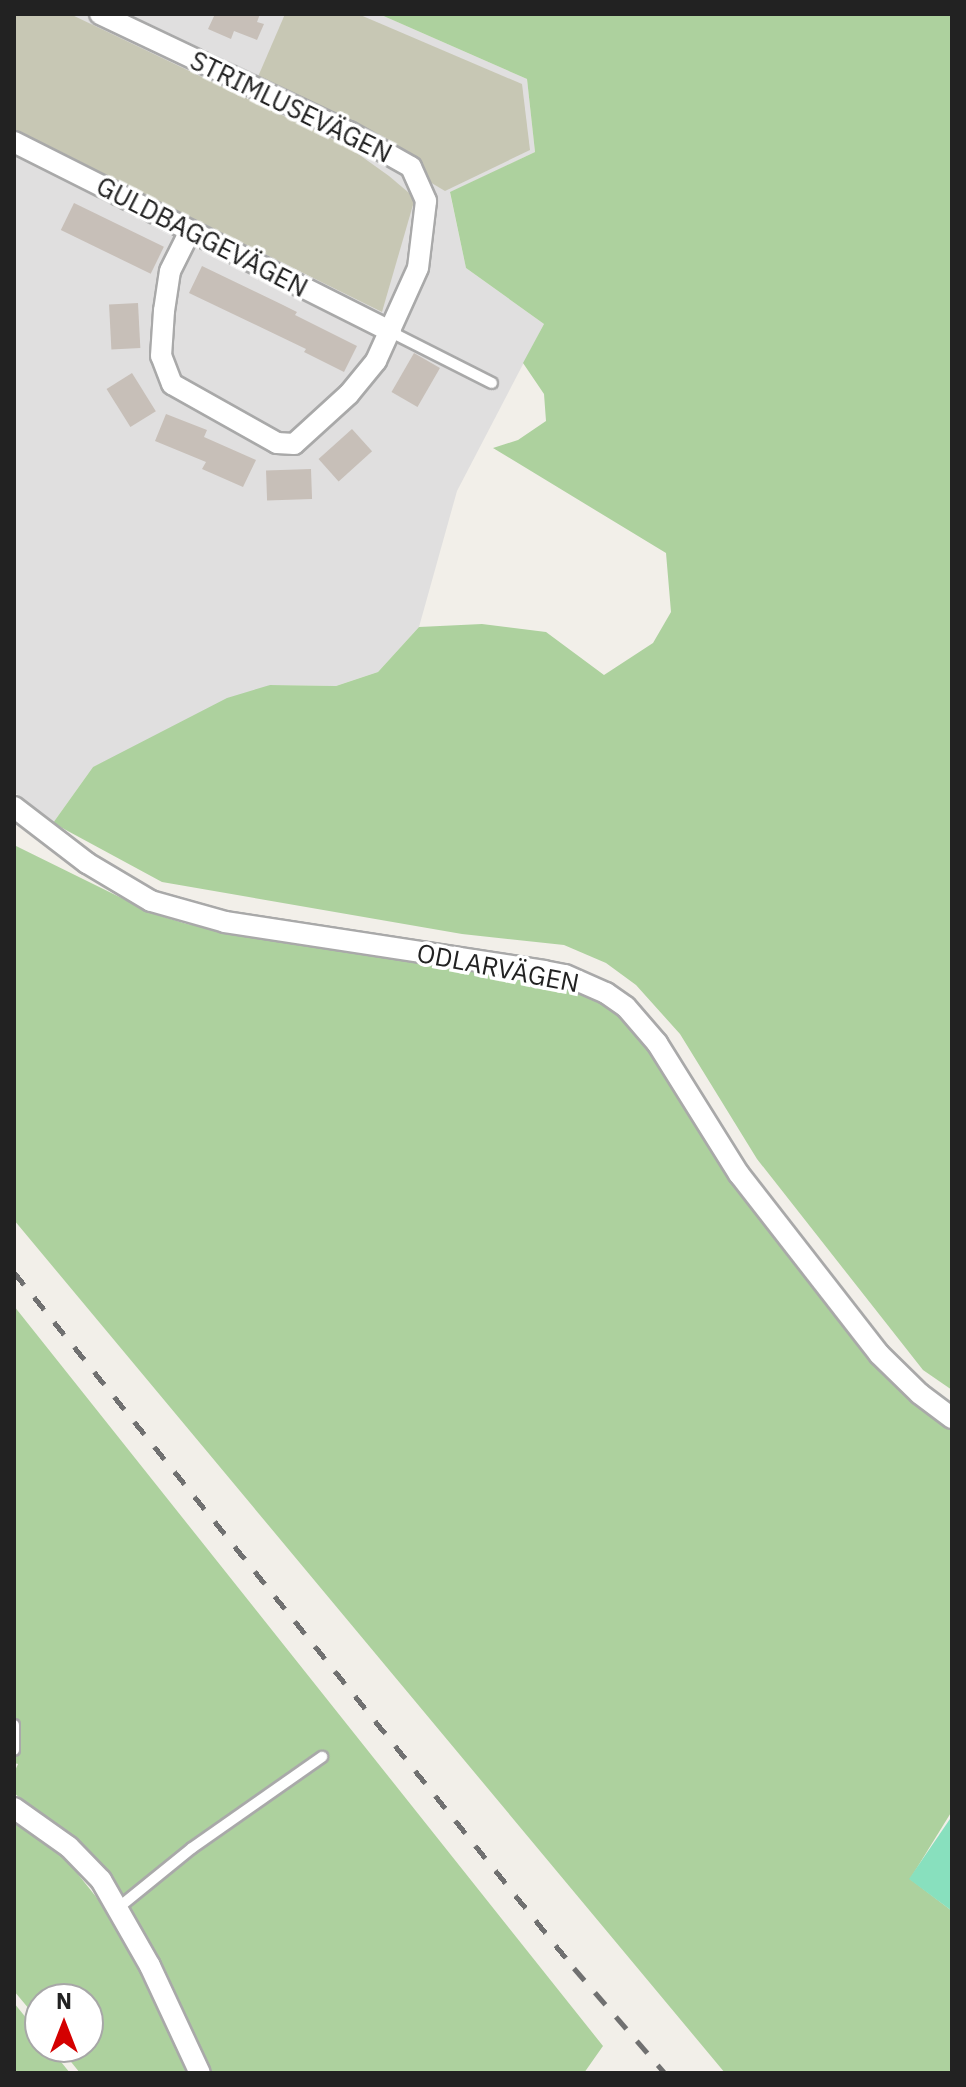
<!DOCTYPE html>
<meta charset="utf-8">
<style>
body{margin:0}
#map{position:relative;width:966px;height:2087px;overflow:hidden;background:#f2efe9;font-family:"IBM Plex Sans",sans-serif}
div>[style]{position:absolute}
.residential>*{inset:0;background:#e0dfdf}
.construction>*{inset:0;background:#c7c7b4}
.forest>*{inset:0;background:#add19e}
.pitch>*{inset:0;background:#88e0be}
.building>*{inset:0;background:#c7bfb8;transform-origin:0 0}
.roads{filter:drop-shadow(2px 0 #a9a9a9) drop-shadow(-2px 0 #a9a9a9) drop-shadow(0 2px #a9a9a9) drop-shadow(0 -2px #a9a9a9)}
.lane>*{height:10px;margin:-5px;padding:0 5px;transform-origin:5px;border-radius:5px;background:#fff}
.street>*{height:20px;margin:-10px;padding:0 10px;transform-origin:10px;border-radius:10px;background:#fff}
.rail>*{height:5px;margin-top:-2.5px;transform-origin:0;background:repeating-linear-gradient(90deg,#707070 0 16px,transparent 0 32px)}
span{translate:-50% -50%;white-space:nowrap;text-align:center;line-height:1.15;-webkit-text-stroke:7px #fff;paint-order:stroke}
.street-label{font-size:26px;color:#222}
.frame{position:absolute;inset:0;border:16px solid #222;pointer-events:none}
.north{position:absolute;left:24px;top:1983px;width:80px;height:80px;box-sizing:border-box;background:#fff;border:2px solid #a7a7a7;border-radius:50%;rotate:0deg;font-size:22px;font-weight:700;line-height:32px;text-align:center;color:#222}
.north::after{content:'';display:block;margin:auto;width:28px;height:36px;background:#d40000;clip-path:polygon(50% 0,100% 100%,50% 72%,0 100%)}
</style>
<div id="map">
<div class="residential">
<div style="clip-path:polygon(14px 14px,379px 14px,527px 79px,535px 152px,450px 193px,466px 268px,544px 324px,457px 491px,419px 627px,378px 672px,336px 686px,270px 685px,93px 767px,53px 823px,14px 792px)"></div>
</div>
<div class="construction">
<div style="clip-path:polygon(14px 14px,70px 14px,347px 146px,389px 176px,415px 198px,382px 312px,14px 130px)"></div>
<div style="clip-path:polygon(285px 14px,358px 14px,522px 84px,530px 150px,445px 191px,257px 79px)"></div>
</div>
<div class="forest">
<div style="clip-path:polygon(379px 14px,952px 14px,952px 1390px,923px 1370px,757px 1159px,680px 1034px,636px 985px,606px 963px,564px 945px,462px 934px,162px 882px,53px 823px,93px 767px,227px 698px,270px 685px,336px 686px,378px 672px,419px 627px,482px 624px,546px 632px,604px 675px,653px 643px,671px 612px,666px 553px,493px 448px,518px 440px,546px 421px,544px 394px,523px 363px,544px 324px,466px 268px,450px 192px,535px 152px,527px 79px)"></div>
<div style="clip-path:polygon(14px 845px,154px 914px,187px 924px,559px 979px,596px 996px,626px 1020px,653px 1052px,723px 1170px,878px 1366px,911px 1397px,952px 1428px,952px 1811px,910px 1879px,952px 1911px,952px 2073px,725px 2073px,14px 1220px)"></div>
<div style="clip-path:polygon(14px 1306px,603px 2046px,584px 2073px,209px 2073px,76px 1845px,14px 1793px,14px 1773px,18px 1764px,14px 1763px)"></div>
<div style="clip-path:polygon(14px 1816px,61px 1853px,109px 1913px,166px 2016px,191px 2073px,80px 2073px,59px 2047px,88px 2047px,88px 1999px,40px 1999px,40px 2022px,14px 1991px)"></div>
<div style="clip-path:polygon(14px 2003px,40px 2035px,40px 2047px,49px 2047px,70px 2073px,14px 2073px)"></div>
</div>
<div class="pitch">
<div style="clip-path:polygon(952px 1816px,952px 1911px,909px 1879px)"></div>
</div>
<div class="building">
<div style="clip-path:polygon(215px 14px,260px 14px,257px 22px,264px 24px,257px 40px,234px 31px,231px 39px,208px 29px)"></div>
<div style="left:74px;top:203px;width:100px;height:30px;rotate:26deg"></div>
<div style="clip-path:polygon(202px 266px,283px 305px,297px 312px,295px 315px,357px 346px,344px 372px,304px 352px,306px 349px,189px 293px)"></div>
<div style="left:138px;top:303px;width:45px;height:29px;rotate:87deg"></div>
<div style="left:414px;top:353px;width:30px;height:45px;rotate:30deg"></div>
<div style="left:132px;top:373px;width:45px;height:30px;rotate:58deg"></div>
<div style="clip-path:polygon(166px 414px,207px 430px,204px 437px,256px 460px,243px 487px,202px 469px,206px 462px,155px 441px)"></div>
<div style="left:352px;top:429px;width:30px;height:45px;rotate:48deg"></div>
<div style="left:311px;top:469px;width:30px;height:45px;rotate:88deg"></div>
</div>
<div class="roads">
<div class="lane">
<div style="left:391px;top:332px;width:113px;rotate:26.8deg"></div>
<div style="left:14px;top:1725px;width:25px;rotate:90deg"></div>
<div style="left:118px;top:1908px;width:95px;rotate:-39deg"></div>
<div style="left:192px;top:1848px;width:159px;rotate:-35deg"></div>
</div>
<div class="street">
<div style="left:100px;top:14px;width:276px;rotate:25.4deg"></div>
<div style="left:349px;top:132px;width:71px;rotate:29.4deg"></div>
<div style="left:411px;top:167px;width:37px;rotate:66deg"></div>
<div style="left:426px;top:201px;width:67px;rotate:96.8deg"></div>
<div style="left:418px;top:268px;width:102px;rotate:114.3deg"></div>
<div style="left:376px;top:361px;width:43px;rotate:129.3deg"></div>
<div style="left:349px;top:394px;width:74px;rotate:137.7deg"></div>
<div style="left:294px;top:444px;width:17px;rotate:-177deg"></div>
<div style="left:277px;top:443px;width:120px;rotate:-150.7deg"></div>
<div style="left:172px;top:384px;width:30px;rotate:-111deg"></div>
<div style="left:161px;top:356px;width:45px;rotate:-86.2deg"></div>
<div style="left:164px;top:311px;width:40px;rotate:-81.5deg"></div>
<div style="left:170px;top:271px;width:45px;rotate:-63.4deg"></div>
<div style="left:14px;top:142px;width:422px;rotate:26.7deg"></div>
<div style="left:14px;top:807px;width:92px;rotate:37.5deg"></div>
<div style="left:87px;top:863px;width:74px;rotate:30.7deg"></div>
<div style="left:151px;top:901px;width:77px;rotate:15.8deg"></div>
<div style="left:225px;top:922px;width:323px;rotate:8.7deg"></div>
<div style="left:544px;top:971px;width:21px;rotate:11deg"></div>
<div style="left:565px;top:975px;width:45px;rotate:23.7deg"></div>
<div style="left:606px;top:993px;width:24px;rotate:35deg"></div>
<div style="left:626px;top:1007px;width:48px;rotate:49.3deg"></div>
<div style="left:657px;top:1043px;width:155px;rotate:58deg"></div>
<div style="left:739px;top:1174px;width:228px;rotate:52.1deg"></div>
<div style="left:879px;top:1354px;width:57px;rotate:44.3deg"></div>
<div style="left:920px;top:1394px;width:40px;rotate:37deg"></div>
<div style="left:14px;top:1808px;width:67px;rotate:35.3deg"></div>
<div style="left:69px;top:1847px;width:46px;rotate:45.9deg"></div>
<div style="left:101px;top:1880px;width:99px;rotate:60.3deg"></div>
<div style="left:150px;top:1966px;width:118px;rotate:65deg"></div>
</div>
</div>
<div class="rail">
<div style="left:14px;top:1272px;width:893px;rotate:51.18deg"></div>
<div style="left:574px;top:1968px;width:139px;rotate:49.1deg"></div>
</div>
<div class="street-label">
<span style="left:291px;top:107px;rotate:26deg">STRIMLUSEVÄGEN</span>
<span style="left:202px;top:237px;rotate:27deg">GULDBAGGEVÄGEN</span>
<span style="left:498px;top:968px;rotate:11deg">ODLARVÄGEN</span>
</div>
<div class="frame"></div>
<div class="north">N</div>
</div>
